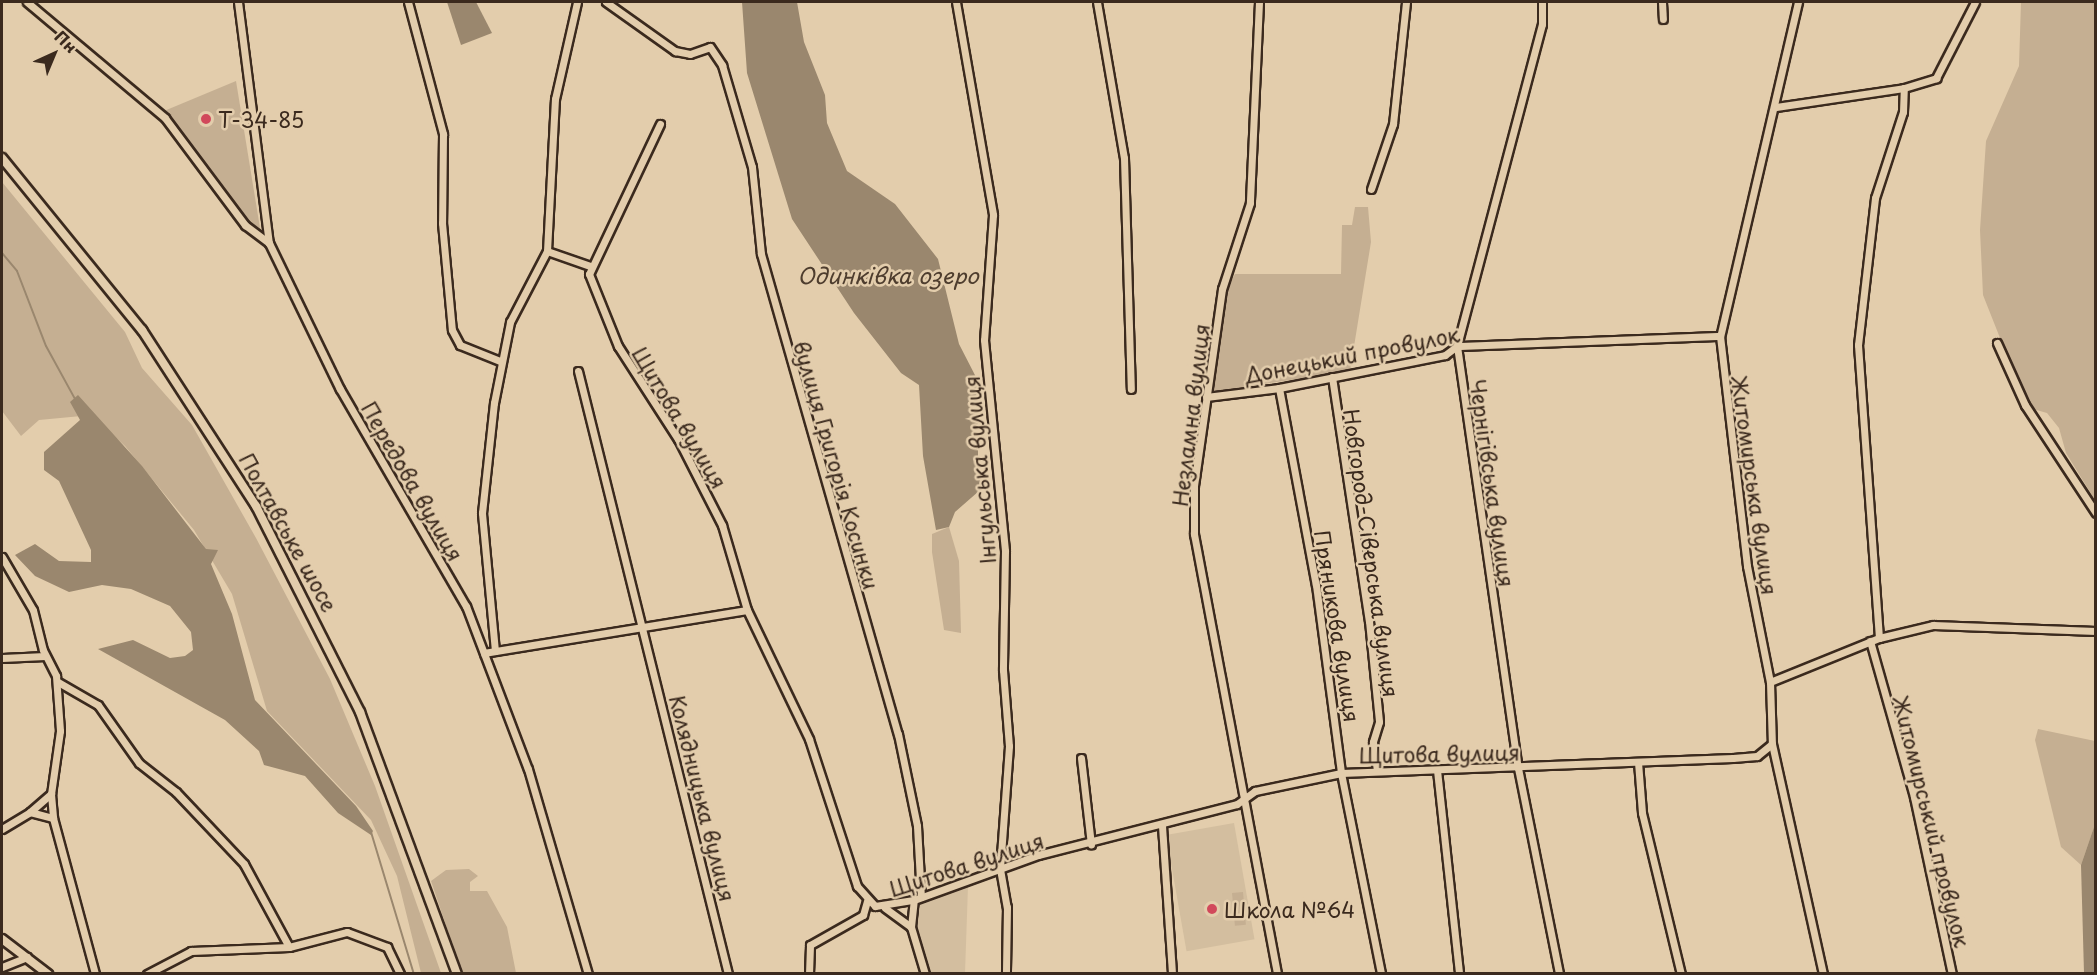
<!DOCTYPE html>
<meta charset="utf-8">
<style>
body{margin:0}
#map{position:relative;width:2097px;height:975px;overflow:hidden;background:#e3cdac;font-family:"Playpen Sans",sans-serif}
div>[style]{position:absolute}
.built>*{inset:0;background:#d3be9f;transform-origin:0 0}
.green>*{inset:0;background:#c5af92;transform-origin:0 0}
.water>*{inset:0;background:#9a876e}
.stream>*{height:2px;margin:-1px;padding:0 1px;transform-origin:1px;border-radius:1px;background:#9a876e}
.roads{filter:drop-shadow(2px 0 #3b2a1e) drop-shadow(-2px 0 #3b2a1e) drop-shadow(0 2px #3b2a1e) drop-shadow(0 -2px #3b2a1e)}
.minor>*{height:7px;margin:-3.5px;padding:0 3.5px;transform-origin:3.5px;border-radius:3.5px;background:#e3cdac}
.major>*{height:8px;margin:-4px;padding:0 4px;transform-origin:4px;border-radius:4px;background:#e3cdac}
.dots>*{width:16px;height:16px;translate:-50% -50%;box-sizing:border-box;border:3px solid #e3cdac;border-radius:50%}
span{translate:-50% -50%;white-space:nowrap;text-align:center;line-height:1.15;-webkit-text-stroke:5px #e3cdac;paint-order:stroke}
.poi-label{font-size:21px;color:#3b2a1e}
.left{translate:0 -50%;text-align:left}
.street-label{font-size:21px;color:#3b2a1e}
.water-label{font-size:22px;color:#4e3d2e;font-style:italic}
.frame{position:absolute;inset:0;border:3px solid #3b2a1e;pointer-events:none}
.north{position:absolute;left:24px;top:24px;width:60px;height:60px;-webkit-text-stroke:4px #e3cdac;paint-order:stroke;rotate:44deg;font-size:16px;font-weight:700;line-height:24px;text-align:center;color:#3b2a1e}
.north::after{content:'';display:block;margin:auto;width:21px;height:27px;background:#3b2a1e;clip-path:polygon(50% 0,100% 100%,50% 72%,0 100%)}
</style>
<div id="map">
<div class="built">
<div style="left:1234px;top:823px;width:118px;height:69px;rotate:80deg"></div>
<div style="clip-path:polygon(968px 886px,965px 973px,927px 973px,912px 917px,916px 905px)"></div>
</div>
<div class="green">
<div style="clip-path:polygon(2021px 2px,2095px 2px,2095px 500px,2066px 453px,2059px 428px,2047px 413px,2033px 409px,2019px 386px,1983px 295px,1980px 230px,1986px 141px,2019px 66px)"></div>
<div style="clip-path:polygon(236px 81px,260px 228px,242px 218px,164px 111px)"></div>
<div style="clip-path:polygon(2px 182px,125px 332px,142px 368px,192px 425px,256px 538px,330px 679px,375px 786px,441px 973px,421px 973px,397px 876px,371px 820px,267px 711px,232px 594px,194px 530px,125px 446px,92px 415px,39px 420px,21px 436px,2px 411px)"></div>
<div style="clip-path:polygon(1355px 207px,1368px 207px,1371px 242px,1350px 371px,1211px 392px,1227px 289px,1235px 274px,1341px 274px,1342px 225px,1352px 225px)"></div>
<div style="clip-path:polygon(949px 527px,959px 561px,961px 633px,944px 630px,932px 552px,932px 534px)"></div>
<div style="clip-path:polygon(2038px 729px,2095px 741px,2095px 824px,2081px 865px,2061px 847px,2035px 740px)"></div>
<div style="clip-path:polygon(469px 869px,478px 876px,470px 882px,470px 891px,487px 891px,507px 927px,516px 973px,462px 973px,431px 881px,446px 870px)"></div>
<div style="left:1243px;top:892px;width:33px;height:11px;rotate:85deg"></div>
</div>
<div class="water">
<div style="clip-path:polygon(447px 2px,476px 2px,492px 33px,461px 45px)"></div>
<div style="clip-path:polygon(742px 2px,797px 2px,804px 42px,825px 95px,827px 123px,847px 171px,895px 204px,938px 259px,959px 344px,978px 381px,978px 469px,987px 484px,955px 512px,949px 527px,936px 530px,923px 456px,919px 385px,901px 373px,854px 313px,792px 219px,747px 73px)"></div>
<div style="clip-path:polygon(78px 395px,142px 466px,206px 549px,218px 550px,211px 564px,232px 614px,255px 700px,356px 806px,373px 831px,371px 835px,338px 813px,305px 776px,264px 765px,259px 751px,225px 720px,98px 649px,133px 640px,170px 658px,185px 656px,193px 650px,191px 632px,170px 606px,131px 589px,102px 585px,69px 592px,35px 576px,15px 555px,35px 544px,59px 561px,91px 562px,91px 550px,59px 481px,44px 470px,44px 452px,80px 420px,70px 402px)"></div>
<div style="clip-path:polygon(2095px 824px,2095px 973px,2084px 973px,2081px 865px)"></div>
</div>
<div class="stream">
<div style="left:2px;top:253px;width:23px;rotate:50deg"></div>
<div style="left:17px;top:271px;width:80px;rotate:68.9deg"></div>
<div style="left:46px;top:346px;width:60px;rotate:61.3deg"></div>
<div style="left:371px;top:832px;width:148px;rotate:73.2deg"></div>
</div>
<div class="roads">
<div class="minor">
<div style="left:27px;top:2px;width:180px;rotate:40deg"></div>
<div style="left:165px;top:118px;width:134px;rotate:53.2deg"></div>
<div style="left:245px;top:225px;width:30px;rotate:37deg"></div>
<div style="left:238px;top:2px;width:243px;rotate:82.7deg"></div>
<div style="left:269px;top:243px;width:162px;rotate:64.1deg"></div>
<div style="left:340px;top:389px;width:251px;rotate:59.9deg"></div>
<div style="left:466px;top:606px;width:174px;rotate:69.2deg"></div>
<div style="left:528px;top:769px;width:214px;rotate:73.7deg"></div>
<div style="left:408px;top:2px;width:137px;rotate:75.1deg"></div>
<div style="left:443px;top:134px;width:89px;rotate:90.6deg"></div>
<div style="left:442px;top:223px;width:107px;rotate:84.7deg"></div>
<div style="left:452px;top:330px;width:17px;rotate:62deg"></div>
<div style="left:460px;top:345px;width:43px;rotate:21.8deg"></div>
<div style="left:606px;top:2px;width:85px;rotate:35.4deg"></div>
<div style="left:675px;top:51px;width:15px;rotate:11deg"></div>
<div style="left:690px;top:54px;width:21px;rotate:-19deg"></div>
<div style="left:710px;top:47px;width:22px;rotate:56deg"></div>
<div style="left:722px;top:65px;width:106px;rotate:73.6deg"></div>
<div style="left:752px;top:167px;width:87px;rotate:84.1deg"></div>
<div style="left:761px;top:254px;width:499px;rotate:74.1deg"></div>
<div style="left:898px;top:734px;width:94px;rotate:78.3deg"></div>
<div style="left:917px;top:826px;width:71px;rotate:86.8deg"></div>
<div style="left:956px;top:2px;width:216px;rotate:80.1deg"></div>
<div style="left:993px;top:215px;width:125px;rotate:94.1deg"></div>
<div style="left:984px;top:340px;width:212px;rotate:84.3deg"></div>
<div style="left:1005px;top:551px;width:119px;rotate:91deg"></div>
<div style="left:1003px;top:670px;width:76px;rotate:85.5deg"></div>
<div style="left:1009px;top:746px;width:123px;rotate:94.2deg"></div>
<div style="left:1000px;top:869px;width:39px;rotate:80deg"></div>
<div style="left:1007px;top:907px;width:67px;rotate:90.9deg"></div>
<div style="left:1097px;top:2px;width:158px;rotate:80.2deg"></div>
<div style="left:1124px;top:158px;width:231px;rotate:88.3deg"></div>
<div style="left:1259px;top:2px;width:201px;rotate:92.6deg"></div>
<div style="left:1250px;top:203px;width:90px;rotate:108deg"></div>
<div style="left:1222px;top:289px;width:199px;rotate:98.1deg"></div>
<div style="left:1194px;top:486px;width:48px;rotate:90deg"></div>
<div style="left:1194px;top:534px;width:448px;rotate:79.3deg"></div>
<div style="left:1542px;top:2px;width:22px;rotate:90deg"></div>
<div style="left:1542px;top:24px;width:333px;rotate:104.8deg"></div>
<div style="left:1457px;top:346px;width:426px;rotate:81.8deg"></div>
<div style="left:1518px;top:768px;width:210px;rotate:78.7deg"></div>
<div style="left:1662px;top:2px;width:17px;rotate:87deg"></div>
<div style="left:1798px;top:2px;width:343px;rotate:103.1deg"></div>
<div style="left:1720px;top:336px;width:232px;rotate:83.3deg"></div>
<div style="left:1747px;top:566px;width:118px;rotate:78.8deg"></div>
<div style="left:1770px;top:682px;width:62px;rotate:88.2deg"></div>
<div style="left:1772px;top:744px;width:236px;rotate:77.5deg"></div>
<div style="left:1776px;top:107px;width:129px;rotate:-8.4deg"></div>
<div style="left:1904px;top:88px;width:34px;rotate:-17deg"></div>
<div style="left:1936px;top:78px;width:85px;rotate:-62.8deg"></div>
<div style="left:660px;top:124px;width:166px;rotate:115.3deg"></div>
<div style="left:589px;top:274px;width:78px;rotate:68.1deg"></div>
<div style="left:618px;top:346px;width:111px;rotate:57.2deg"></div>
<div style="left:678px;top:439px;width:97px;rotate:62.9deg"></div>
<div style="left:722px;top:525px;width:89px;rotate:73.6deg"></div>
<div style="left:747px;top:610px;width:143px;rotate:64.3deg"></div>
<div style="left:809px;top:739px;width:155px;rotate:71.9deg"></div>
<div style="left:857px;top:886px;width:27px;rotate:48deg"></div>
<div style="left:875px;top:906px;width:39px;rotate:-9deg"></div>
<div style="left:914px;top:900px;width:132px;rotate:-19.9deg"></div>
<div style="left:1038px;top:855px;width:205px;rotate:-14.4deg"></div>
<div style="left:1237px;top:804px;width:22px;rotate:-36deg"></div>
<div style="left:1255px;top:791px;width:88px;rotate:-11.8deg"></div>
<div style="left:1341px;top:773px;width:392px;rotate:-2.2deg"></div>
<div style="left:1733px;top:758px;width:24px;rotate:-5deg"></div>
<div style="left:1757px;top:756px;width:19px;rotate:-39deg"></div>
<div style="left:1371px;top:189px;width:69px;rotate:-71.3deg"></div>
<div style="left:1393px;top:124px;width:123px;rotate:-83.9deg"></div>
<div style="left:547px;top:251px;width:46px;rotate:19.2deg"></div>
<div style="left:1997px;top:343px;width:68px;rotate:65.7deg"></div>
<div style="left:2025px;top:405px;width:129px;rotate:56.7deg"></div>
<div style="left:578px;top:371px;width:621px;rotate:76.03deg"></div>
<div style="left:1332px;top:377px;width:247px;rotate:81.4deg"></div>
<div style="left:1369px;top:621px;width:101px;rotate:84.3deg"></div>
<div style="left:1379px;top:722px;width:21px;rotate:107deg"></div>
<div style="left:1373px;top:742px;width:27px;rotate:82deg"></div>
<div style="left:1279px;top:388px;width:200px;rotate:79.4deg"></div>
<div style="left:1316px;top:585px;width:190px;rotate:82.4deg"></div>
<div style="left:1341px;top:773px;width:205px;rotate:78.7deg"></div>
<div style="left:1206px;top:397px;width:74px;rotate:-7deg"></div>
<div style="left:1279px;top:388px;width:169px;rotate:-11.2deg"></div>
<div style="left:1445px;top:355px;width:15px;rotate:-37deg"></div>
<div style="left:1457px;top:346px;width:263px;rotate:-2.2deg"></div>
<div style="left:2px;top:557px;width:61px;rotate:59.7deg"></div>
<div style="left:33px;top:610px;width:41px;rotate:76deg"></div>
<div style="left:43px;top:650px;width:29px;rotate:63deg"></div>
<div style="left:56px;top:676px;width:55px;rotate:85.8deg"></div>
<div style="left:60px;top:731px;width:64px;rotate:98.1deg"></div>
<div style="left:51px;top:794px;width:24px;rotate:85deg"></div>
<div style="left:53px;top:818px;width:162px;rotate:74.9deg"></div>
<div style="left:1879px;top:638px;width:294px;rotate:-94.1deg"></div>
<div style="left:1858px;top:345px;width:148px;rotate:-83.4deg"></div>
<div style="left:1875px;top:198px;width:90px;rotate:-72deg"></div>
<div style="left:1903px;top:112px;width:24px;rotate:-88deg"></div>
<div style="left:1870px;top:641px;width:162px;rotate:74.2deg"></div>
<div style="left:1914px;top:797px;width:181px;rotate:77.9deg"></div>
<div style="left:495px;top:651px;width:139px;rotate:-95.4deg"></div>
<div style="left:482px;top:513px;width:111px;rotate:-83.8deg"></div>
<div style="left:494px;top:403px;width:83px;rotate:-78.8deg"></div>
<div style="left:510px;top:322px;width:80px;rotate:-62.5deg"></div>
<div style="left:547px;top:251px;width:152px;rotate:-87deg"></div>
<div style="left:555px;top:99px;width:99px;rotate:-77.2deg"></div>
<div style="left:484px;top:653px;width:266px;rotate:-9.3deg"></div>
<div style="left:2px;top:658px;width:43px;rotate:-2.7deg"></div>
<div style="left:58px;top:682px;width:46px;rotate:29.9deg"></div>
<div style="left:98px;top:705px;width:71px;rotate:54.7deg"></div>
<div style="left:139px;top:763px;width:47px;rotate:38.1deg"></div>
<div style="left:176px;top:792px;width:99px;rotate:46.6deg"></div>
<div style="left:244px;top:864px;width:94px;rotate:61.5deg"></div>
<div style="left:289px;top:947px;width:60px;rotate:-14.5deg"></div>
<div style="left:347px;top:932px;width:43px;rotate:20.6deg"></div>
<div style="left:387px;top:947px;width:30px;rotate:64deg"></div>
<div style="left:1770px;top:682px;width:118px;rotate:-22deg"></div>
<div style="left:1879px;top:638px;width:56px;rotate:-13.5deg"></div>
<div style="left:1933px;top:625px;width:163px;rotate:2.1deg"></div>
<div style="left:1081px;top:758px;width:87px;rotate:83.4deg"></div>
<div style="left:1638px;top:762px;width:51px;rotate:85.5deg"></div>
<div style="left:1642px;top:813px;width:166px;rotate:76.4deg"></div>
<div style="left:1437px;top:770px;width:205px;rotate:83.8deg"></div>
<div style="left:30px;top:812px;width:28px;rotate:-41deg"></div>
<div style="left:1162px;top:826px;width:148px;rotate:86.1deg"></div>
<div style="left:2px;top:829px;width:33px;rotate:-31deg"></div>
<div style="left:30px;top:812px;width:24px;rotate:15deg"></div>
<div style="left:885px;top:908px;width:32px;rotate:36deg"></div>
<div style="left:911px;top:927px;width:49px;rotate:73.4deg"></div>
<div style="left:911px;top:927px;width:27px;rotate:-84deg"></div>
<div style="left:2px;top:967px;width:27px;rotate:-22deg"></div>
<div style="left:147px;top:974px;width:50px;rotate:-27.6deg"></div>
<div style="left:191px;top:951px;width:98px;rotate:-2.3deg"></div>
<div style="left:809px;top:974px;width:29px;rotate:-88deg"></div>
<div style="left:810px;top:945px;width:61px;rotate:-29.5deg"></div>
<div style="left:863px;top:915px;width:15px;rotate:-74deg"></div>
</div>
<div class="major">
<div style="left:2px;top:158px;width:222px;rotate:50.9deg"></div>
<div style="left:142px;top:330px;width:210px;rotate:57.1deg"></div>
<div style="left:256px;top:506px;width:231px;rotate:63.2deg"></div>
<div style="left:360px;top:712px;width:279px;rotate:69.7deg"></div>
<div style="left:2px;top:939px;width:58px;rotate:37.3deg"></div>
</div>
</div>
<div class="dots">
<div style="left:206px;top:119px;background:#d1495b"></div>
<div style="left:1212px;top:909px;background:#d1495b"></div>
</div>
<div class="poi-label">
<span class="left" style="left:218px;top:119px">Т-34-85</span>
<span class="left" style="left:1224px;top:909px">Школа №64</span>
</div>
<div class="street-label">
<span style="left:1352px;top:354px;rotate:-11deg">Донецький провулок</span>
<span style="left:1190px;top:415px;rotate:-83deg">Незламна вулиця</span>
<span style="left:680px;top:417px;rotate:59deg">Щитова вулиця</span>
<span style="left:837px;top:465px;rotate:74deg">вулиця Григорія Косинки</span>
<span style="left:979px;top:470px;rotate:-95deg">Інгульська вулиця</span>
<span style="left:413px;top:481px;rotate:60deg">Передова вулиця</span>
<span style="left:1493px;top:483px;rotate:82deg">Чернігівська вулиця</span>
<span style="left:1755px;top:485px;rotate:82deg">Житомирська вулиця</span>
<span style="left:289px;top:532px;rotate:61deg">Полтавське шосе</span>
<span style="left:1372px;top:553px;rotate:82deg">Новгород-Сіверська вулиця</span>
<span style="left:1338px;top:626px;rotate:81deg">Пряникова вулиця</span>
<span style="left:1439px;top:753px;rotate:-1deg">Щитова вулиця</span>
<span style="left:703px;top:798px;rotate:76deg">Колядницька вулиця</span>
<span style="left:1932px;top:821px;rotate:76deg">Житомирський провулок</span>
<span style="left:966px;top:864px;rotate:-18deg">Щитова вулиця</span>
</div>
<div class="water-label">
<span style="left:888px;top:275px">Одинківка озеро</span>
</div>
<div class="frame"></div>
<div class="north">Пн</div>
</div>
